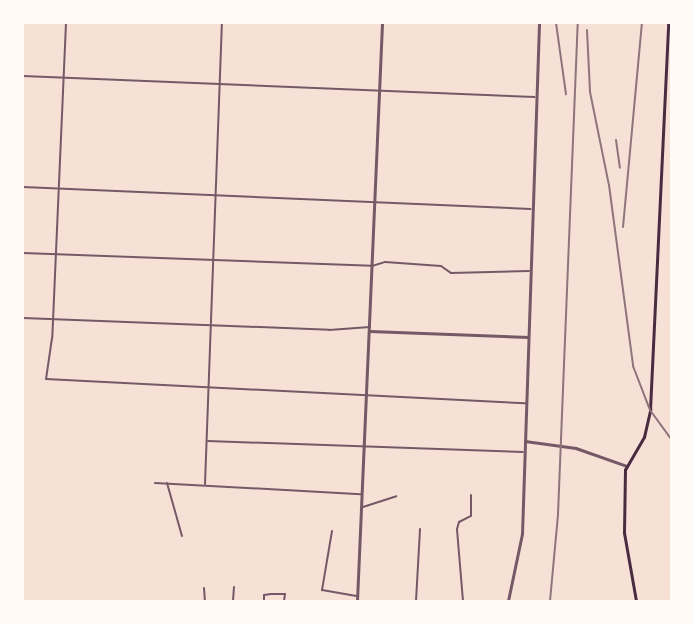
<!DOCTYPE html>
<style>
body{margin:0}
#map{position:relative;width:694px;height:624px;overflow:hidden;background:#f7e1d7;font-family:"Libre Baskerville",serif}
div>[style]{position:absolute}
.minor>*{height:2px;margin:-1px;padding:0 1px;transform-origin:1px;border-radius:1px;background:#755966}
.tertiary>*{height:2.5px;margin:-1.25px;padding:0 1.25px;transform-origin:1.25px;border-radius:1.25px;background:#755966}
.secondary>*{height:2.5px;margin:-1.25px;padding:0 1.25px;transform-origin:1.25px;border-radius:1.25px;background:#4a2c40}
.rail>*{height:2px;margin:-1px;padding:0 1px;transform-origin:1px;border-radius:1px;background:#8f747c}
span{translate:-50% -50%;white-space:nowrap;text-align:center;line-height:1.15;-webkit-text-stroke:7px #fffaf5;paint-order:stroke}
.frame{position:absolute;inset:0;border:24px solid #fffaf5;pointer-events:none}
</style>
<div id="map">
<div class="minor">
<div style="left:66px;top:23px;width:315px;rotate:92.5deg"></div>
<div style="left:52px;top:338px;width:41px;rotate:98.3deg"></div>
<div style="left:46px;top:379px;width:480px;rotate:2.9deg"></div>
<div style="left:23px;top:76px;width:512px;rotate:2.35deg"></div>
<div style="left:23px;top:187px;width:508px;rotate:2.48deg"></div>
<div style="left:23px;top:253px;width:349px;rotate:2.1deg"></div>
<div style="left:372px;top:266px;width:14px;rotate:-17deg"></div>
<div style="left:385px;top:262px;width:56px;rotate:4.1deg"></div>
<div style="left:441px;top:266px;width:12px;rotate:35deg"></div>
<div style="left:451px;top:273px;width:78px;rotate:-1.5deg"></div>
<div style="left:23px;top:318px;width:306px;rotate:2.2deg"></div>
<div style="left:329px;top:330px;width:41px;rotate:-4.2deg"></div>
<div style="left:208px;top:441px;width:315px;rotate:2deg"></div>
<div style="left:155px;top:483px;width:206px;rotate:3.1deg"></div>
<div style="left:167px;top:483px;width:55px;rotate:74.2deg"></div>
<div style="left:205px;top:484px;width:461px;rotate:-87.9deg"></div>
<div style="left:363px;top:507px;width:35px;rotate:-18deg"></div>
<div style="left:332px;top:531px;width:60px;rotate:99.6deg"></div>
<div style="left:322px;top:590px;width:35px;rotate:10deg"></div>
<div style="left:204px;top:588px;width:13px;rotate:86deg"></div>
<div style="left:233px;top:601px;width:14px;rotate:-86deg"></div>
<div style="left:264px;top:601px;width:6px;rotate:-90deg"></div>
<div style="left:264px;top:595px;width:7px;rotate:-8deg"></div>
<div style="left:271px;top:594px;width:14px"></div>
<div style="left:285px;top:594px;width:7px;rotate:98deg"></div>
<div style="left:416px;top:601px;width:72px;rotate:-86.8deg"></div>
<div style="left:463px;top:601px;width:72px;rotate:-94.8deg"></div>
<div style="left:457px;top:529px;width:7px;rotate:-74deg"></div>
<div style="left:459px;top:522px;width:13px;rotate:-27deg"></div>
<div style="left:471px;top:516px;width:21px;rotate:-90deg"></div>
</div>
<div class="tertiary">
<div style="left:370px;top:331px;width:158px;rotate:2.2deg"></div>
<div style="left:525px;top:441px;width:51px;rotate:7.8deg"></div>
<div style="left:576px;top:448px;width:54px;rotate:19.4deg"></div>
<div style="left:357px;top:601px;width:579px;rotate:-87.52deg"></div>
<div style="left:508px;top:601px;width:68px;rotate:-78.2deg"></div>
<div style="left:522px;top:534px;width:511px;rotate:-88.09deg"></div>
</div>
<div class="secondary">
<div style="left:636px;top:601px;width:69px;rotate:-100deg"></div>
<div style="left:624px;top:533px;width:63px;rotate:-89.1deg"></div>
<div style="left:625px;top:470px;width:38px;rotate:-60deg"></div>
<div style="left:644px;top:437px;width:28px;rotate:-77deg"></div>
<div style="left:650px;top:410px;width:387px;rotate:-87.3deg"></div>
</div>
<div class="rail">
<div style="left:556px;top:23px;width:72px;rotate:82deg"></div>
<div style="left:587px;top:30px;width:62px;rotate:87.2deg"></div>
<div style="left:590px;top:92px;width:95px;rotate:78.5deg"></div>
<div style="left:609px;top:185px;width:183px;rotate:82.4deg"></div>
<div style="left:633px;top:366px;width:47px;rotate:68.9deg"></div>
<div style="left:650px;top:410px;width:36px;rotate:54deg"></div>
<div style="left:616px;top:140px;width:28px;rotate:82deg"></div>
<div style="left:623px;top:227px;width:205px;rotate:-84.7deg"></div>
<div style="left:550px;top:601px;width:87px;rotate:-84.7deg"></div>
<div style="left:558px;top:514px;width:491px;rotate:-87.7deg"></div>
</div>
<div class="frame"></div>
</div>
